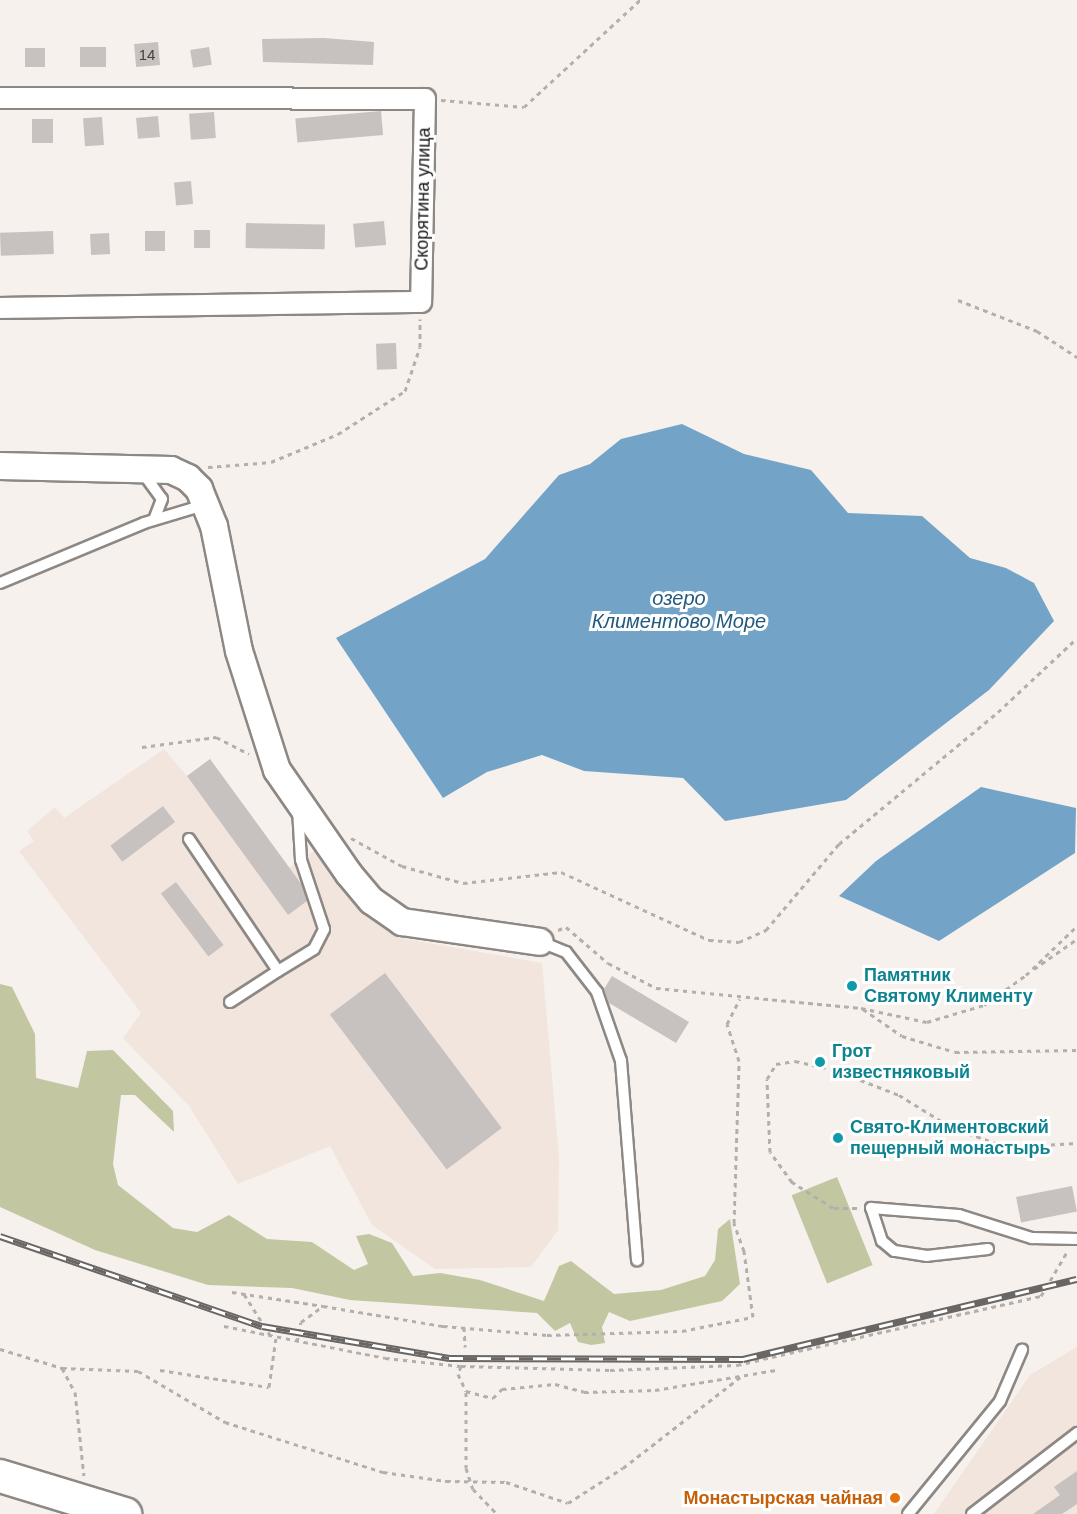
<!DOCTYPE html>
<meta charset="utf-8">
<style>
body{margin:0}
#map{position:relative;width:1077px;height:1514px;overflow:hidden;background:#f6f1ed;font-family:Arial,sans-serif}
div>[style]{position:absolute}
.built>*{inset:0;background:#f1e5dd}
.green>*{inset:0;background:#c2c7a1;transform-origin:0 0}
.water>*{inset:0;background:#73a4c8}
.building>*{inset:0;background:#c7c1c0;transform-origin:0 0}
.path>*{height:3px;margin-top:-1.5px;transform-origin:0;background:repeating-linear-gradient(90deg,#b3afac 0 4.5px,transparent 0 9px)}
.roads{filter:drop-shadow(2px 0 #8d8884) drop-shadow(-2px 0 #8d8884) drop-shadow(0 2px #8d8884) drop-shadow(0 -2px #8d8884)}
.service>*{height:10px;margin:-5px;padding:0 5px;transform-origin:5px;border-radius:5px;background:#fff}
.minor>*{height:20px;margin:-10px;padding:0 10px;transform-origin:10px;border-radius:10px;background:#fff}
.tertiary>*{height:26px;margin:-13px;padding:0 13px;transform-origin:13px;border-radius:13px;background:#fff}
.primary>*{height:32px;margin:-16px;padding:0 16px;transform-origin:16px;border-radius:16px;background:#fff}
.rail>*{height:7px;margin-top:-3.5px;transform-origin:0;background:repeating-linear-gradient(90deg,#fff 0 14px,#6a6664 0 28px);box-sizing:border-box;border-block:2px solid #6a6664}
.dots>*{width:16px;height:16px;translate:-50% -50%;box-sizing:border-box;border:3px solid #fff;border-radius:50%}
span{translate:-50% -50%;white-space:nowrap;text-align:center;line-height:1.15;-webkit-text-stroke:6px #fff;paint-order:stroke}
.number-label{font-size:15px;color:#444140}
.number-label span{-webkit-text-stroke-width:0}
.street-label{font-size:18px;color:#181615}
.culture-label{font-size:18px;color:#0d838f;font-weight:700}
.left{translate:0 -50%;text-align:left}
.food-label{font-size:18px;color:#c56008;font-weight:700}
.right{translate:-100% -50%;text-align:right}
.water-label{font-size:20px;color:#205a7d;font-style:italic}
</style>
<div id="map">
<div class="built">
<div style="clip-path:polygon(164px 749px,187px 776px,210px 759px,289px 868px,321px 846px,348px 894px,400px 938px,542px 963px,559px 1157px,558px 1230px,531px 1267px,435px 1269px,372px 1225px,330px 1146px,238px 1184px,189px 1106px,123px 1038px,141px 1013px,19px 851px,34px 841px,27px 831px,55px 807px,64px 818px)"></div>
<div style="clip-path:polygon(1077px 1347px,1077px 1514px,934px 1514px,1030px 1375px)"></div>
</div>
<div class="green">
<div style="clip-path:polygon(0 984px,12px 987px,35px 1034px,36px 1078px,78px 1088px,87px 1051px,113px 1050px,173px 1111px,174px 1132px,135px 1095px,121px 1095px,113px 1164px,118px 1185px,173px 1228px,197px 1232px,229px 1215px,267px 1239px,312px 1242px,354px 1270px,368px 1264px,356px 1236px,369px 1234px,392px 1243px,413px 1276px,440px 1273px,480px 1280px,544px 1301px,559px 1266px,571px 1261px,614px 1294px,661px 1290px,705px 1276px,715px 1260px,718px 1229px,730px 1219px,740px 1284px,722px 1301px,630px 1321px,609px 1312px,602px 1327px,605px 1343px,591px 1345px,578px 1342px,570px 1323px,555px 1331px,537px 1313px,350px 1300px,292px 1288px,208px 1285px,95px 1250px,0 1207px)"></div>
<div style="left:837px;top:1177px;width:95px;height:49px;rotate:68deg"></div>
</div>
<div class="water">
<div style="clip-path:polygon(682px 424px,744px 454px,811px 470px,848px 513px,922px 516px,970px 558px,1006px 568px,1034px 583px,1054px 621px,989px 690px,846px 800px,725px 821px,683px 778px,584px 771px,542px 755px,487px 772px,443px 798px,336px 638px,485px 559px,559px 475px,590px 464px,621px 439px)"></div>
<div style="clip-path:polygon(981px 787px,1076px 808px,1075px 853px,939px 941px,839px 896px,876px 861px)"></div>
</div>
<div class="building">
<div style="clip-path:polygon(324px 38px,374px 42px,373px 65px,263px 62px,262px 39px)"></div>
<div style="left:158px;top:42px;width:23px;height:24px;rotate:85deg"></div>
<div style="left:80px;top:47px;width:26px;height:20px"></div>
<div style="left:209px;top:47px;width:18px;height:19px;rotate:81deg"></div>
<div style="left:45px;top:48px;width:19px;height:20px;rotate:90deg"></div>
<div style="left:381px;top:111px;width:24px;height:86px;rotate:85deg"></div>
<div style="left:214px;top:112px;width:26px;height:25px;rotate:86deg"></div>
<div style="left:158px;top:116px;width:21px;height:22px;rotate:85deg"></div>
<div style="left:102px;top:117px;width:28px;height:19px;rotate:86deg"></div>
<div style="left:32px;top:119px;width:21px;height:24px"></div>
<div style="left:191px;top:181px;width:23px;height:17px;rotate:85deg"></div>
<div style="left:384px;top:221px;width:24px;height:31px;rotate:85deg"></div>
<div style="left:246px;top:223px;width:79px;height:25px;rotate:1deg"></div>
<div style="left:194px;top:230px;width:16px;height:18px"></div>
<div style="left:53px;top:231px;width:23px;height:53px;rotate:88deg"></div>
<div style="left:165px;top:231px;width:20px;height:20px;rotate:90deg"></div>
<div style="left:109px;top:233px;width:21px;height:19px;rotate:87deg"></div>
<div style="left:396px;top:343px;width:26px;height:20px;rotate:88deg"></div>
<div style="clip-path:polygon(210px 759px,302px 885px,307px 901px,288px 915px,187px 776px)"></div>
<div style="left:163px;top:806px;width:20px;height:66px;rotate:53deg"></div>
<div style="left:176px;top:882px;width:79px;height:19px;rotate:53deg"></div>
<div style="left:385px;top:973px;width:194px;height:69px;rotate:53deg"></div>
<div style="clip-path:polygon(612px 976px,689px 1022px,676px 1043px,609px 1003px,604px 989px)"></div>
<div style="left:1072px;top:1186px;width:26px;height:57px;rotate:79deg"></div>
<div style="clip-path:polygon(1077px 1471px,1077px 1504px,1062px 1514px,1033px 1514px,1060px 1495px,1054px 1487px)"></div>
</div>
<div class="path">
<div style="left:441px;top:100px;width:83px;rotate:4.8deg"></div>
<div style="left:524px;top:107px;width:158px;rotate:-42.7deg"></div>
<div style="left:958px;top:300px;width:85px;rotate:21.4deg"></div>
<div style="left:1037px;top:331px;width:48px;rotate:33deg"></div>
<div style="left:208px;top:467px;width:63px;rotate:-4.5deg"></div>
<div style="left:271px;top:462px;width:73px;rotate:-22.7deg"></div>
<div style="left:338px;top:434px;width:80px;rotate:-32.7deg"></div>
<div style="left:405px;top:391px;width:46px;rotate:-71.2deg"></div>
<div style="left:420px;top:347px;width:28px;rotate:-90deg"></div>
<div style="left:142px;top:747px;width:75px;rotate:-7.7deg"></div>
<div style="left:216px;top:737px;width:37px;rotate:27deg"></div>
<div style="left:351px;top:838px;width:58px;rotate:28.8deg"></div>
<div style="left:402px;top:866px;width:63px;rotate:15.6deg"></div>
<div style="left:463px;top:883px;width:99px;rotate:-6.4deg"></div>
<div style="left:561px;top:872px;width:163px;rotate:24.7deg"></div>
<div style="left:709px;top:940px;width:30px;rotate:4deg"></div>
<div style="left:739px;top:942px;width:30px;rotate:-24deg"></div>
<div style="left:766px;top:930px;width:113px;rotate:-49.7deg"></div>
<div style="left:839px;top:844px;width:207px;rotate:-39.7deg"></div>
<div style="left:998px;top:712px;width:108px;rotate:-43.1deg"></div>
<div style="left:558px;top:930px;width:9px;rotate:-21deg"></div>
<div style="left:566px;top:927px;width:55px;rotate:40.6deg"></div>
<div style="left:608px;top:963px;width:54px;rotate:27.5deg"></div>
<div style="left:656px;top:988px;width:206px;rotate:5.6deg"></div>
<div style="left:861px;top:1008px;width:67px;rotate:12deg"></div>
<div style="left:927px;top:1022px;width:59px;rotate:-16.6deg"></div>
<div style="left:984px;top:1005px;width:52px;rotate:-35.5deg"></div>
<div style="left:1026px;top:975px;width:71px;rotate:-43.9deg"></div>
<div style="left:1034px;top:969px;width:52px;rotate:-34.9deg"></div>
<div style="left:863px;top:1009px;width:47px;rotate:34.7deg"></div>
<div style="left:902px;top:1036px;width:55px;rotate:16.8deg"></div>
<div style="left:955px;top:1052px;width:122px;rotate:-0.9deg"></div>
<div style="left:857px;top:1208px;width:24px;rotate:180deg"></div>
<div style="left:833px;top:1208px;width:49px;rotate:-147.6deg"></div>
<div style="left:792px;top:1182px;width:37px;rotate:-126deg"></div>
<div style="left:770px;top:1152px;width:73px;rotate:-92.4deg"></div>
<div style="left:767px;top:1079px;width:17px;rotate:-59deg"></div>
<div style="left:776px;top:1064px;width:19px;rotate:-9deg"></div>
<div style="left:795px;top:1061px;width:41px;rotate:12.7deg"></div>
<div style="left:835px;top:1070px;width:69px;rotate:21.3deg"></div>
<div style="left:899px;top:1095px;width:61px;rotate:31.6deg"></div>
<div style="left:951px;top:1127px;width:59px;rotate:20deg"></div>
<div style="left:1006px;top:1147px;width:71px;rotate:-3.2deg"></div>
<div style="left:232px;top:1292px;width:92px;rotate:8.7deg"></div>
<div style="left:244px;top:1294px;width:49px;rotate:57.6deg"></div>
<div style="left:224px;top:1326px;width:164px;rotate:11.2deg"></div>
<div style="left:385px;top:1358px;width:76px;rotate:6deg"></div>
<div style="left:461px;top:1366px;width:149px;rotate:1.5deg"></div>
<div style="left:610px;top:1370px;width:127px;rotate:-2.3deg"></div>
<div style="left:737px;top:1365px;width:312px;rotate:-12.8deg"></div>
<div style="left:1041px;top:1296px;width:51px;rotate:-59.4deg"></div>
<div style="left:464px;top:1327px;width:20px;rotate:87deg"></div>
<div style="left:297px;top:1342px;width:20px;rotate:-79deg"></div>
<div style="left:301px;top:1322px;width:27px;rotate:-36deg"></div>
<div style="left:323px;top:1306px;width:122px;rotate:9.5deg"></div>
<div style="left:443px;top:1326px;width:104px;rotate:4.9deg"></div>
<div style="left:547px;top:1335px;width:135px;rotate:-1.7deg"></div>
<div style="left:682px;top:1331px;width:72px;rotate:-11.2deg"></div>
<div style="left:753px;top:1317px;width:67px;rotate:-97.8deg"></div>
<div style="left:744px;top:1251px;width:30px;rotate:-110deg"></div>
<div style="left:734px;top:1223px;width:162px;rotate:-88.2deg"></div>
<div style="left:739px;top:1061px;width:39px;rotate:-108deg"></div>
<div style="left:727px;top:1024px;width:28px;rotate:-63deg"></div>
<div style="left:0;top:1349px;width:65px;rotate:17deg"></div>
<div style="left:62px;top:1368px;width:76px;rotate:2.3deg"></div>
<div style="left:138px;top:1371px;width:101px;rotate:30.4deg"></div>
<div style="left:225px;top:1422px;width:166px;rotate:17.6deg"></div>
<div style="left:383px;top:1472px;width:64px;rotate:8.1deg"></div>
<div style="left:446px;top:1481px;width:60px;rotate:1deg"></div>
<div style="left:506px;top:1482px;width:65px;rotate:18.7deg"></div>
<div style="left:568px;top:1503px;width:65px;rotate:-32.5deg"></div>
<div style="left:623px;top:1468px;width:153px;rotate:-37.8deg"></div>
<div style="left:461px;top:1366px;width:9px;rotate:111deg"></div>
<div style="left:458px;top:1374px;width:19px;rotate:65deg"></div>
<div style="left:466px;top:1391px;width:28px;rotate:15deg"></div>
<div style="left:493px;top:1398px;width:13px;rotate:-45deg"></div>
<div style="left:502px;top:1389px;width:53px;rotate:-5.4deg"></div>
<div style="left:555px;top:1384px;width:30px;rotate:15deg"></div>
<div style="left:584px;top:1392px;width:71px;rotate:-1.6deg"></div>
<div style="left:655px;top:1390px;width:123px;rotate:-9.4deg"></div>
<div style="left:62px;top:1368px;width:27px;rotate:62deg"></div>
<div style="left:75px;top:1392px;width:84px;rotate:83.9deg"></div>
<div style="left:160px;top:1370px;width:110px;rotate:8.9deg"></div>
<div style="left:269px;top:1387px;width:49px;rotate:-81.9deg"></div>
<div style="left:466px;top:1392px;width:76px;rotate:90deg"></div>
<div style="left:466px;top:1468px;width:22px;rotate:72deg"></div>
<div style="left:473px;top:1489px;width:35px;rotate:46deg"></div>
</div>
<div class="roads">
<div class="service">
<div style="left:143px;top:473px;width:32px;rotate:54deg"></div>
<div style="left:162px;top:499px;width:22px;rotate:111deg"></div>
<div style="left:0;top:583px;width:156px;rotate:-22.6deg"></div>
<div style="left:144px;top:523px;width:66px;rotate:-16.8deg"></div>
<div style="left:189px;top:839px;width:159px;rotate:56deg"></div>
<div style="left:278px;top:971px;width:42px;rotate:-31.4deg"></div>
<div style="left:314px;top:949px;width:22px;rotate:-63deg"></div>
<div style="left:324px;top:929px;width:73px;rotate:-108.4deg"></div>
<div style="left:301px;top:860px;width:50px;rotate:-93.4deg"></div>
<div style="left:541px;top:942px;width:27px;rotate:22deg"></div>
<div style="left:566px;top:952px;width:51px;rotate:52.2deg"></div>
<div style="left:597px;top:992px;width:73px;rotate:70.8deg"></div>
<div style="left:621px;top:1061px;width:200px;rotate:85.4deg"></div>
<div style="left:230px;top:1002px;width:57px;rotate:-32.9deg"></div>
<div style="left:988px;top:1249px;width:61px;rotate:173.5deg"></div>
<div style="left:927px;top:1256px;width:33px;rotate:-171deg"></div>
<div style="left:894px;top:1251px;width:16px;rotate:-140deg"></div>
<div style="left:882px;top:1241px;width:35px;rotate:-108deg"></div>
<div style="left:871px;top:1208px;width:88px;rotate:4.5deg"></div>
<div style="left:959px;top:1215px;width:77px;rotate:17.5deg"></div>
<div style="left:1032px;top:1238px;width:45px;rotate:1.3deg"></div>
<div style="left:908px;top:1514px;width:146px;rotate:-50.8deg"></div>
<div style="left:1000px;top:1401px;width:56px;rotate:-66.7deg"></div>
<div style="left:972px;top:1514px;width:133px;rotate:-37.6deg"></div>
</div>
<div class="minor">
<div style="left:0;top:98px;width:425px;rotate:0.1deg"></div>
<div style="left:425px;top:99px;width:203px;rotate:91.1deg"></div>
<div style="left:421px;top:302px;width:421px;rotate:179.2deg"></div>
</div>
<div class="tertiary">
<div style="left:0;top:466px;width:171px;rotate:1.3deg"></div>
<div style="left:171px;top:470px;width:19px;rotate:25deg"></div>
<div style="left:188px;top:478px;width:16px;rotate:45deg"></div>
<div style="left:199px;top:489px;width:40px;rotate:68deg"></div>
<div style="left:214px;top:526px;width:127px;rotate:78.7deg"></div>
<div style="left:239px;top:651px;width:125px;rotate:72.3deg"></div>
<div style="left:277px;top:770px;width:126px;rotate:55.3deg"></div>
<div style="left:349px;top:874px;width:35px;rotate:50deg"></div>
<div style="left:372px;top:901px;width:37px;rotate:35deg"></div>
<div style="left:402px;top:922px;width:139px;rotate:8.2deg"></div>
</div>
<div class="primary">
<div style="left:0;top:1476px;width:131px;rotate:16.9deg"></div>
</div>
</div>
<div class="rail">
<div style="left:0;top:1236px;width:277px;rotate:19deg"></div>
<div style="left:262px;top:1326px;width:190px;rotate:9.7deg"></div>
<div style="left:449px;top:1358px;width:294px;rotate:0.2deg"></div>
<div style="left:743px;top:1359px;width:343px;rotate:-13.5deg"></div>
</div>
<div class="dots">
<div style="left:852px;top:986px;background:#0f9aa8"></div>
<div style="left:820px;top:1062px;background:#0f9aa8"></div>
<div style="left:838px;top:1138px;background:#0f9aa8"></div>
<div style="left:895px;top:1498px;background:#e8710a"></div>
</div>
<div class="number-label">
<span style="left:147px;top:55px">14</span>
</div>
<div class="street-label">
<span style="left:423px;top:199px;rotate:-89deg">Скорятина улица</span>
</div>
<div class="culture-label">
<span class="left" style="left:864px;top:986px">Памятник<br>Святому Клименту</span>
<span class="left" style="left:832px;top:1062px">Грот<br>известняковый</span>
<span class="left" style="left:850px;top:1138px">Свято-Климентовский<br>пещерный монастырь</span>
</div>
<div class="food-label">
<span class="right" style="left:883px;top:1498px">Монастырская чайная</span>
</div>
<div class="water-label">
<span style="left:679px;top:610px">озеро<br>Климентово Море</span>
</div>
</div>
